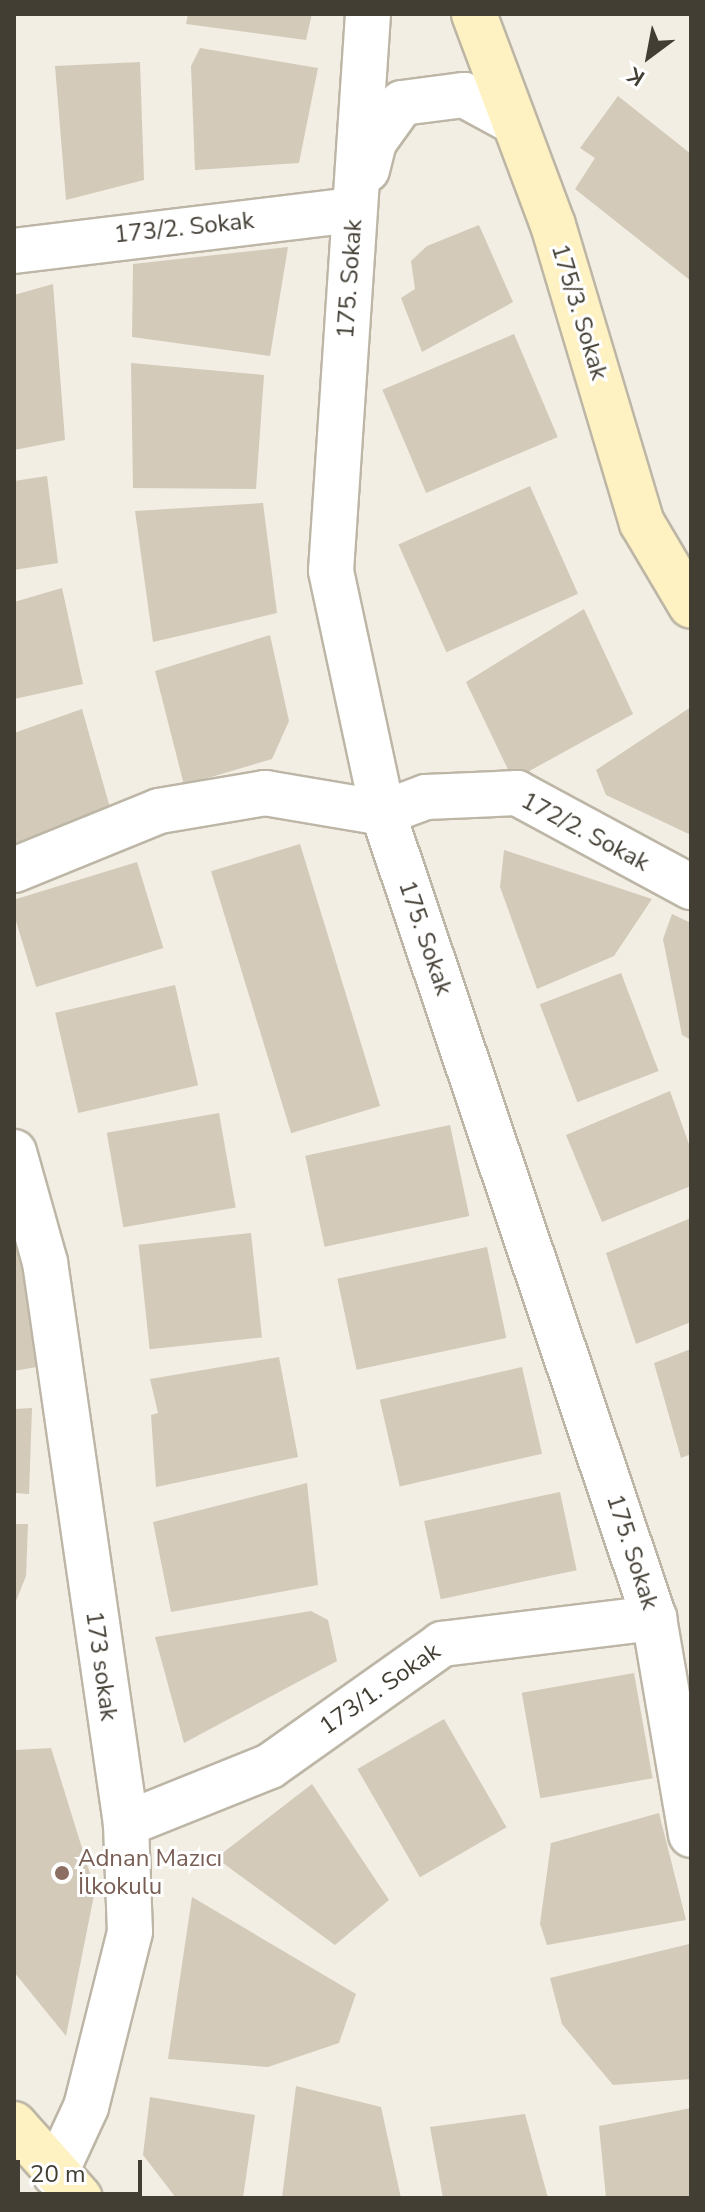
<!DOCTYPE html>
<meta charset="utf-8">
<style>
body{margin:0}
#map{position:relative;width:705px;height:2212px;overflow:hidden;background:#f2eee4;font-family:"Nunito Sans",sans-serif}
div>[style]{position:absolute}
.building>*{inset:0;background:#d3cab9;transform-origin:0 0}
.roads{filter:drop-shadow(2px 0 #bdb6a6) drop-shadow(-2px 0 #bdb6a6) drop-shadow(0 2px #bdb6a6) drop-shadow(0 -2px #bdb6a6)}
.street>*{height:44px;margin:-22px;padding:0 22px;transform-origin:22px;border-radius:22px;background:#fff}
.secondary>*{height:44px;margin:-22px;padding:0 22px;transform-origin:22px;border-radius:22px;background:#fef1c2}
.dots>*{width:22px;height:22px;translate:-50% -50%;box-sizing:border-box;border:4px solid #fff;border-radius:50%}
span{translate:-50% -50%;white-space:nowrap;text-align:center;line-height:1.15;-webkit-text-stroke:6px #fff;paint-order:stroke}
.street-label{font-size:24px;color:#433e34}
.education-label{font-size:24px;color:#785e54}
.left{translate:0 -50%;text-align:left}
.frame{position:absolute;inset:0;border:16px solid #433e34;pointer-events:none}
.north{position:absolute;left:609px;top:16px;width:80px;height:80px;-webkit-text-stroke:6px #fff;paint-order:stroke;rotate:212deg;font-size:22px;font-weight:700;line-height:32px;text-align:center;color:#433e34}
.north::after{content:'';display:block;margin:auto;width:28px;height:36px;background:#433e34;clip-path:polygon(50% 0,100% 100%,50% 72%,0 100%)}
.scale{position:absolute;left:16px;top:2160px;width:126px;height:36px;box-sizing:border-box;border:4px solid #433e34;border-top:0;padding-left:10px;font-size:24px;line-height:28px;white-space:nowrap;color:#433e34;-webkit-text-stroke:6px #fff;paint-order:stroke}
</style>
<div id="map">
<div class="building">
<div style="clip-path:polygon(188px 14px,312px 14px,306px 40px,186px 24px)"></div>
<div style="clip-path:polygon(200px 48px,318px 68px,299px 163px,195px 170px,191px 66px)"></div>
<div style="clip-path:polygon(140px 62px,144px 180px,66px 200px,55px 66px)"></div>
<div style="clip-path:polygon(618px 96px,691px 154px,691px 281px,575px 189px,595px 158px,580px 148px)"></div>
<div style="clip-path:polygon(479px 225px,513px 302px,422px 352px,401px 298px,415px 289px,411px 261px,427px 246px)"></div>
<div style="clip-path:polygon(288px 247px,270px 356px,132px 337px,133px 264px)"></div>
<div style="clip-path:polygon(53px 284px,65px 440px,14px 450px,14px 295px)"></div>
<div style="left:514px;top:334px;width:112px;height:143px;rotate:67deg"></div>
<div style="clip-path:polygon(131px 363px,264px 375px,256px 489px,133px 488px)"></div>
<div style="clip-path:polygon(47px 476px,58px 563px,14px 570px,14px 481px)"></div>
<div style="left:530px;top:486px;width:118px;height:144px;rotate:66deg"></div>
<div style="clip-path:polygon(263px 503px,277px 613px,153px 642px,135px 511px)"></div>
<div style="clip-path:polygon(62px 588px,83px 684px,14px 699px,14px 602px)"></div>
<div style="clip-path:polygon(584px 609px,633px 714px,513px 780px,466px 682px)"></div>
<div style="clip-path:polygon(270px 635px,289px 721px,272px 759px,184px 785px,155px 671px)"></div>
<div style="clip-path:polygon(691px 707px,691px 835px,606px 795px,596px 770px)"></div>
<div style="clip-path:polygon(82px 709px,111px 811px,14px 844px,14px 733px)"></div>
<div style="left:300px;top:844px;width:274px;height:93px;rotate:73deg"></div>
<div style="clip-path:polygon(504px 850px,652px 899px,614px 956px,537px 989px,500px 887px)"></div>
<div style="left:137px;top:862px;width:90px;height:133px;rotate:73deg"></div>
<div style="clip-path:polygon(672px 914px,691px 923px,691px 1040px,682px 1035px,663px 939px)"></div>
<div style="left:621px;top:973px;width:105px;height:87px;rotate:69deg"></div>
<div style="left:175px;top:985px;width:103px;height:123px;rotate:77deg"></div>
<div style="clip-path:polygon(670px 1091px,691px 1150px,691px 1186px,602px 1222px,566px 1135px)"></div>
<div style="left:219px;top:1113px;width:96px;height:114px;rotate:80deg"></div>
<div style="left:450px;top:1125px;width:93px;height:148px;rotate:78deg"></div>
<div style="clip-path:polygon(691px 1218px,691px 1322px,636px 1344px,606px 1253px)"></div>
<div style="left:251px;top:1233px;width:105px;height:113px;rotate:84deg"></div>
<div style="left:487px;top:1247px;width:93px;height:153px;rotate:78deg"></div>
<div style="clip-path:polygon(21px 1248px,48px 1365px,14px 1371px,14px 1251px)"></div>
<div style="clip-path:polygon(691px 1349px,691px 1454px,681px 1458px,654px 1363px)"></div>
<div style="clip-path:polygon(279px 1357px,298px 1457px,156px 1487px,151px 1415px,158px 1413px,150px 1379px)"></div>
<div style="left:522px;top:1367px;width:89px;height:146px;rotate:77deg"></div>
<div style="clip-path:polygon(32px 1408px,29px 1494px,14px 1493px,14px 1409px)"></div>
<div style="clip-path:polygon(307px 1483px,318px 1585px,171px 1612px,153px 1522px)"></div>
<div style="left:560px;top:1492px;width:80px;height:139px;rotate:78deg"></div>
<div style="clip-path:polygon(14px 1524px,28px 1524px,26px 1576px,14px 1606px)"></div>
<div style="clip-path:polygon(311px 1611px,328px 1620px,337px 1661px,184px 1743px,155px 1637px)"></div>
<div style="left:634px;top:1673px;width:107px;height:114px;rotate:80deg"></div>
<div style="left:444px;top:1719px;width:125px;height:100px;rotate:60deg"></div>
<div style="clip-path:polygon(51px 1748px,95px 1890px,66px 2036px,14px 1972px,14px 1750px)"></div>
<div style="clip-path:polygon(312px 1784px,389px 1900px,335px 1945px,216px 1858px)"></div>
<div style="clip-path:polygon(659px 1813px,686px 1920px,547px 1945px,540px 1924px,551px 1843px)"></div>
<div style="clip-path:polygon(192px 1897px,356px 1994px,339px 2043px,268px 2067px,168px 2059px)"></div>
<div style="clip-path:polygon(689px 1944px,691px 2079px,613px 2085px,562px 2024px,550px 1978px)"></div>
<div style="clip-path:polygon(296px 2086px,381px 2107px,401px 2198px,282px 2198px)"></div>
<div style="clip-path:polygon(150px 2097px,255px 2115px,243px 2198px,176px 2198px,143px 2155px)"></div>
<div style="clip-path:polygon(691px 2108px,691px 2198px,606px 2198px,599px 2126px)"></div>
<div style="clip-path:polygon(525px 2114px,548px 2198px,443px 2198px,430px 2127px)"></div>
<div style="clip-path:polygon(14px 2185px,25px 2198px,14px 2198px)"></div>
</div>
<div class="roads">
<div class="street">
<div style="left:368px;top:14px;width:558px;rotate:93.8deg"></div>
<div style="left:331px;top:571px;width:248px;rotate:77.9deg"></div>
<div style="left:383px;top:813px;width:849px;rotate:71.39deg"></div>
<div style="left:654px;top:1618px;width:220px;rotate:80.3deg"></div>
<div style="left:367px;top:170px;width:29px;rotate:-76deg"></div>
<div style="left:374px;top:142px;width:48px;rotate:-54.3deg"></div>
<div style="left:402px;top:103px;width:63px;rotate:-7.4deg"></div>
<div style="left:464px;top:95px;width:55px;rotate:28.4deg"></div>
<div style="left:14px;top:251px;width:343px;rotate:-6.9deg"></div>
<div style="left:14px;top:870px;width:157px;rotate:-22.1deg"></div>
<div style="left:159px;top:811px;width:108px;rotate:-9.6deg"></div>
<div style="left:265px;top:793px;width:120px;rotate:9.6deg"></div>
<div style="left:383px;top:813px;width:46px;rotate:-20.4deg"></div>
<div style="left:426px;top:797px;width:91px;rotate:-2.5deg"></div>
<div style="left:517px;top:793px;width:198px;rotate:28.4deg"></div>
<div style="left:14px;top:1152px;width:114px;rotate:74.3deg"></div>
<div style="left:45px;top:1262px;width:568px;rotate:81.8deg"></div>
<div style="left:126px;top:1824px;width:108px;rotate:87.9deg"></div>
<div style="left:130px;top:1932px;width:180px;rotate:104.1deg"></div>
<div style="left:86px;top:2107px;width:74px;rotate:114.8deg"></div>
<div style="left:126px;top:1824px;width:155px;rotate:-21.9deg"></div>
<div style="left:270px;top:1766px;width:211px;rotate:-35.3deg"></div>
<div style="left:442px;top:1644px;width:214px;rotate:-7deg"></div>
</div>
<div class="secondary">
<div style="left:474px;top:14px;width:225px;rotate:69.5deg"></div>
<div style="left:553px;top:225px;width:311px;rotate:73.4deg"></div>
<div style="left:642px;top:523px;width:96px;rotate:59.4deg"></div>
<div style="left:14px;top:2124px;width:99px;rotate:48.3deg"></div>
</div>
</div>
<div class="dots">
<div style="left:62px;top:1873px;background:#8d6e63"></div>
</div>
<div class="street-label">
<span style="left:184px;top:228px;rotate:-6deg">173/2. Sokak</span>
<span style="left:350px;top:279px;rotate:-86deg">175. Sokak</span>
<span style="left:579px;top:312px;rotate:73deg">175/3. Sokak</span>
<span style="left:585px;top:832px;rotate:28deg">172/2. Sokak</span>
<span style="left:425px;top:938px;rotate:71deg">175. Sokak</span>
<span style="left:632px;top:1552px;rotate:72deg">175. Sokak</span>
<span style="left:101px;top:1666px;rotate:82deg">173 sokak</span>
<span style="left:380px;top:1689px;rotate:-35deg">173/1. Sokak</span>
</div>
<div class="education-label">
<span class="left" style="left:78px;top:1873px">Adnan Mazıcı<br>İlkokulu</span>
</div>
<div class="frame"></div>
<div class="north">K</div>
<div class="scale">20 m</div>
</div>
